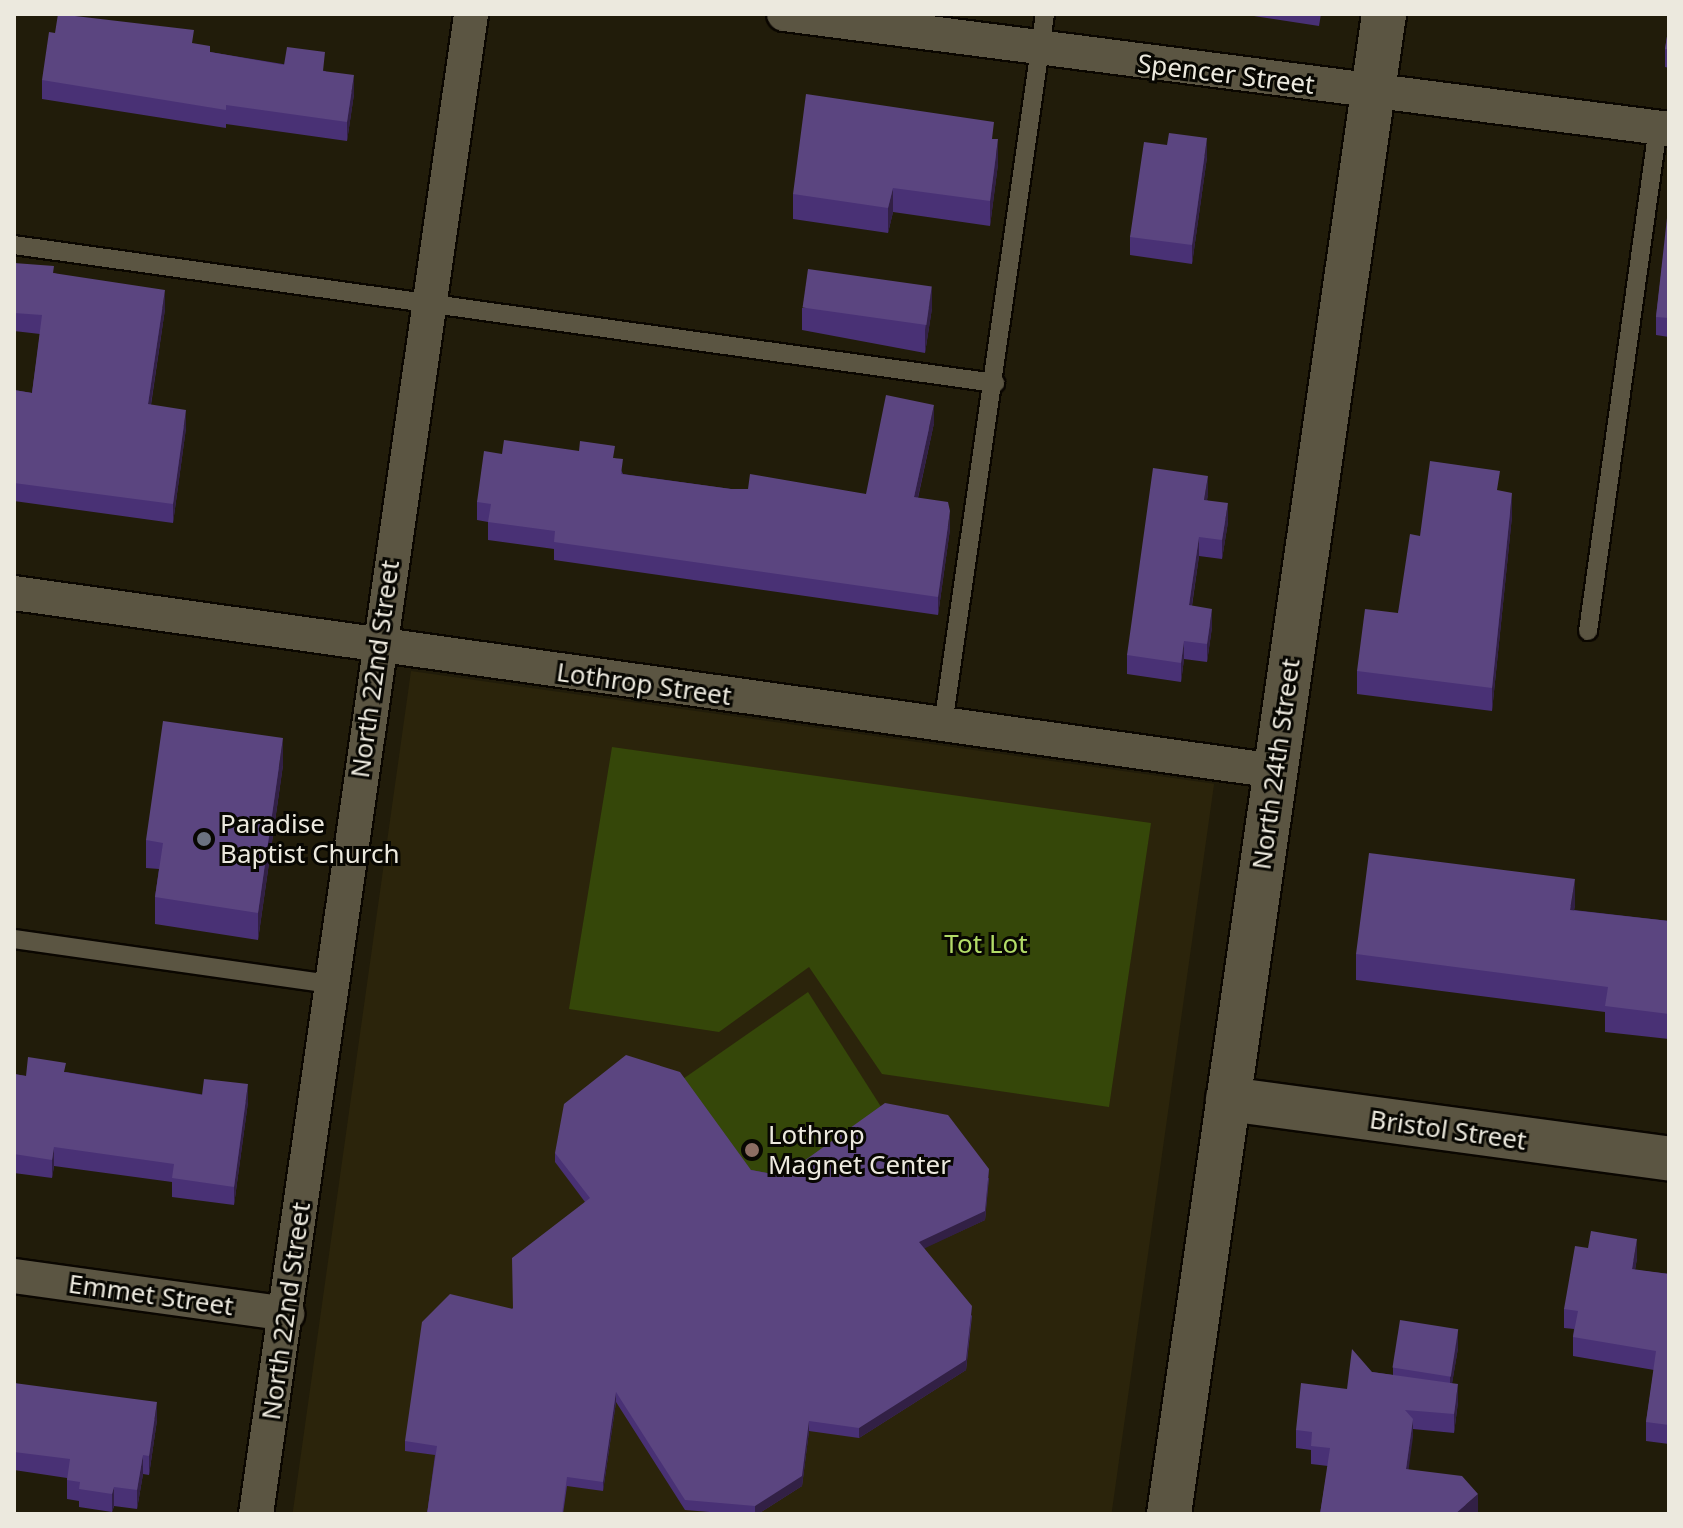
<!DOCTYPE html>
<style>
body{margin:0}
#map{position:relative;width:1683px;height:1528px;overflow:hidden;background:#211c0a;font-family:"Noto Sans",sans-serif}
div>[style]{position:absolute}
.built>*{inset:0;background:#2b240b;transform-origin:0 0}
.green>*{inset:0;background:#354709}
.roads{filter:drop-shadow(2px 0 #0a0600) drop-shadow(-2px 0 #0a0600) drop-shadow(0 2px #0a0600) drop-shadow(0 -2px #0a0600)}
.lane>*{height:18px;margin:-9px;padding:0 9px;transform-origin:9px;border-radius:9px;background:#5b5542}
.street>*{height:34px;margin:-17px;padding:0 17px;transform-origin:17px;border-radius:17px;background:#5b5542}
.secondary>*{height:44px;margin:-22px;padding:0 22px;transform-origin:22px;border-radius:22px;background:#5b5542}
.wall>*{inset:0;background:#493175}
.shaded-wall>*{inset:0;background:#322045}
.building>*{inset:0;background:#5b4580;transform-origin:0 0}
.dots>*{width:22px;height:22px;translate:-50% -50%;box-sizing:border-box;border:4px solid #080702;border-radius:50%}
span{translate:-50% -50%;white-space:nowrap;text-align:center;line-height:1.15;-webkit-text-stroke:6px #080702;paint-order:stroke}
.street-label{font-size:26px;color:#ece9de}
.poi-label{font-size:26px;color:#ece9de}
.left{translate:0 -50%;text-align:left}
.park-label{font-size:26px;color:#b3dc68}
.frame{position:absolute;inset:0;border:16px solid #ece9de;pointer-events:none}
</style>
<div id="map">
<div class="built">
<div style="left:411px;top:671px;width:811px;height:852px;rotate:8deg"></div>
</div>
<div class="green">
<div style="clip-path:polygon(612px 747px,1151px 823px,1109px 1107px,882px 1074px,809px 967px,719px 1032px,569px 1009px)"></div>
<div style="clip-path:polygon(808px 992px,885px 1113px,783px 1185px,751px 1180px,680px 1081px)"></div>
</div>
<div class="roads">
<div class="lane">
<div style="left:14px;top:245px;width:991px;rotate:8.01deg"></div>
<div style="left:1588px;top:631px;width:509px;rotate:-82.09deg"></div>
<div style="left:943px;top:725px;width:718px;rotate:-81.84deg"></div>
<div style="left:14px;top:939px;width:320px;rotate:8.1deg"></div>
</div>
<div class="street">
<div style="left:784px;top:14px;width:892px;rotate:7.4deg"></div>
<div style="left:14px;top:593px;width:1274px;rotate:8.03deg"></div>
<div style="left:14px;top:1276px;width:276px;rotate:7.9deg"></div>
<div style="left:256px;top:1514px;width:1515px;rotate:-81.84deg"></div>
</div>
<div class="secondary">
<div style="left:1228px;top:1099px;width:445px;rotate:7.7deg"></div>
<div style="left:1169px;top:1514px;width:1515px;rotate:-81.84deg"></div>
</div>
</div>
<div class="wall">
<div style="clip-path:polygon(1241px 14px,1321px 14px,1319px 26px)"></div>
<div style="clip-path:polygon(1669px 24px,1669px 68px,1665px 67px,1665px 49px)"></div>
<div style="clip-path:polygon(194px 44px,210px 52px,325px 71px,354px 94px,347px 141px,226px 124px,226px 128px,42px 99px,42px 80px)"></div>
<div style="clip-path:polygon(994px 139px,998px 164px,990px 226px,893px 212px,888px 233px,793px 219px,793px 194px)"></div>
<div style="clip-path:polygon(1167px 145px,1207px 157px,1192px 264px,1130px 255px,1130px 237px)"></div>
<div style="clip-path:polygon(1669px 209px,1669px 337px,1656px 335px,1656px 317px)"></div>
<div style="clip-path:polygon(14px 263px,54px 273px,165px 309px,151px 405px,186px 428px,173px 523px,14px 501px,14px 390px,32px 393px,40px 334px,14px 331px)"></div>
<div style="clip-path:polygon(802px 308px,932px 308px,925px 353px,802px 330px)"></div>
<div style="clip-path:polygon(934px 423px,918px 498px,950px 529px,938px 615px,554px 560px,554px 549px,488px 540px,488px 522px,477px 520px,477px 502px,502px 454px,615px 458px,623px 474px,731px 489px,866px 494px)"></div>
<div style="clip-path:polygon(1500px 491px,1512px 516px,1492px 711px,1357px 694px,1357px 671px,1398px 613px,1420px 536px)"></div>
<div style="clip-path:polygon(1208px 494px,1207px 500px,1228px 522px,1222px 559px,1199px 556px,1192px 606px,1212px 627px,1207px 662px,1184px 659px,1181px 682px,1127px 674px,1127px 655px)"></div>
<div style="clip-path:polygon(283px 765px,258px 940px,155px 924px,155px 897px,159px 869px,146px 868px,146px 840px)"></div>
<div style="clip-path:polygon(1575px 905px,1574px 910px,1669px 921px,1669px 1039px,1605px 1032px,1605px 1012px,1356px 980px,1356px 954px)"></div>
<div style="clip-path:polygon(66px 1072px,248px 1102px,234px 1205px,172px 1197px,172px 1182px,54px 1166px,52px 1178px,14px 1173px,14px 1074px,26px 1076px)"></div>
<div style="clip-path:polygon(555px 1153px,751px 1170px,783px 1176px,989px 1178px,985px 1220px,924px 1248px,972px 1316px,966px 1370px,859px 1438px,809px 1431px,802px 1486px,758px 1514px,734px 1514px,685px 1510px,616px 1402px,603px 1491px,567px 1486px,563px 1514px,427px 1514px,435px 1455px,405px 1451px,405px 1441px,512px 1309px,585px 1202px,555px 1162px)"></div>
<div style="clip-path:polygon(1637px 1258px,1635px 1270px,1669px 1274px,1669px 1444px,1646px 1441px,1646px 1422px,1654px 1370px,1573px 1356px,1573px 1337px,1574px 1329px,1564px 1328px,1564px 1309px)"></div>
<div style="clip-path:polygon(1458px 1348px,1452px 1383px,1458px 1402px,1454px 1433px,1413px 1429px,1408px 1470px,1478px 1512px,1476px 1514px,1320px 1514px,1328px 1466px,1311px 1464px,1311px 1450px,1296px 1448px,1296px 1430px,1347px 1389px,1372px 1372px,1393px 1375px,1393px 1367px)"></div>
<div style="clip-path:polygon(14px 1383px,157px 1420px,149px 1475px,143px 1474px,137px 1509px,114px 1506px,112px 1512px,79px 1507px,79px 1501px,67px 1499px,67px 1478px,14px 1470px)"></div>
</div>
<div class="shaded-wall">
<div style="clip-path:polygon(354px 75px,354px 94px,347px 141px,347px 122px)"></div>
<div style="clip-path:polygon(1207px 138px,1207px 157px,1192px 264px,1192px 245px)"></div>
<div style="clip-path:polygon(998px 139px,998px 164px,990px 226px,990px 201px)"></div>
<div style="clip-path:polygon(893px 188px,893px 212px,888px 233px,888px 208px)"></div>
<div style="clip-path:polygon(932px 286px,932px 308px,925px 353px,925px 330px)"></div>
<div style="clip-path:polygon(165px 290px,165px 309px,148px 423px,148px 404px)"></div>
<div style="clip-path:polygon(934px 405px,934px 423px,914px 515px,914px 497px)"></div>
<div style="clip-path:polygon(186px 410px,186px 428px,173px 523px,173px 504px)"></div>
<div style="clip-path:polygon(1208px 476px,1208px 494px,1204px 518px,1204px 500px)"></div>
<div style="clip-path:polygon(1512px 493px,1512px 516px,1492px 711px,1492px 688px)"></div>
<div style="clip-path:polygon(1228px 503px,1228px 522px,1222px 559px,1222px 540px)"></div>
<div style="clip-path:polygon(950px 511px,950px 529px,938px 615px,938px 597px)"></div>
<div style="clip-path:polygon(1199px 537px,1199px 556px,1189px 624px,1189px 605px)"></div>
<div style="clip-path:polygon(1212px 609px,1212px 627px,1207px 662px,1207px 644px)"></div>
<div style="clip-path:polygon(1184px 641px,1184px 659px,1181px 682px,1181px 663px)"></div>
<div style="clip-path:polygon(283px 738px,283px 765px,258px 940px,258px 913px)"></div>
<div style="clip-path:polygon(1575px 879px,1575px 905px,1570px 935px,1570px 910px)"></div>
<div style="clip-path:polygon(248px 1084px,248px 1102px,234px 1205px,234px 1187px)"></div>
<div style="clip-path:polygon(54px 1147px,54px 1166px,52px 1178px,52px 1160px)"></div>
<div style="clip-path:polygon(989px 1169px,985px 1220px,919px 1251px,919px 1242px)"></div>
<div style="clip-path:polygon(1637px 1239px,1637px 1258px,1632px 1288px,1632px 1269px)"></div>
<div style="clip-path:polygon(972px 1306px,966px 1370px,859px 1438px,859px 1428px)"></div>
<div style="clip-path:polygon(1458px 1329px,1458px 1348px,1450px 1396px,1450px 1377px)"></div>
<div style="clip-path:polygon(1458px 1384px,1458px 1402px,1454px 1433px,1454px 1414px)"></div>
<div style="clip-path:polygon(616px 1392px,616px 1402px,603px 1491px,603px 1482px)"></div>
<div style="clip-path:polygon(157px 1402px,157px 1420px,149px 1475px,149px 1456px)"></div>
<div style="clip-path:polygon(1413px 1419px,1413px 1437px,1406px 1488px,1406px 1469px)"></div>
<div style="clip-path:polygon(809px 1421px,809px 1431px,802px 1486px,758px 1514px,755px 1514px,755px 1506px)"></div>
<div style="clip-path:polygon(143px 1455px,143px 1474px,137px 1509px,137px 1490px)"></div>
<div style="clip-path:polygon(114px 1487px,114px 1506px,112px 1512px,112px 1494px)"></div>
<div style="clip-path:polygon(1478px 1494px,1478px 1512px,1476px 1514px,1455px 1514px)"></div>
</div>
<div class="building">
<div style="clip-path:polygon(58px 14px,194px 30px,192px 43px,210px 46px,210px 52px,284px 65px,287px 47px,325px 52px,323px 71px,354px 75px,347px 122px,226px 105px,226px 110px,42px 80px,49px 32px,55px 33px)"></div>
<div style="clip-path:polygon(1669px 24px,1669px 49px,1665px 49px)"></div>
<div style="clip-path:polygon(806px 94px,994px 122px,992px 139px,998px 139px,990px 201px,893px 188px,888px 208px,793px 194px)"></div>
<div style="clip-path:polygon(1169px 133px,1207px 138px,1192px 245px,1130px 237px,1144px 142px,1167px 145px)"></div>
<div style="clip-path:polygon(1668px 209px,1669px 209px,1669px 318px,1656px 317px)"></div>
<div style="clip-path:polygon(14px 263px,54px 266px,53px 273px,165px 290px,148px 404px,186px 410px,173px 504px,14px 483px,14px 390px,32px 393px,42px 315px,14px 313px)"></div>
<div style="left:808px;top:269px;width:125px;height:39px;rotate:8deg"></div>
<div style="clip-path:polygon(886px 395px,934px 405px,914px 497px,948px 502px,950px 511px,938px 597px,554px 542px,555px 531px,488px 522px,491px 504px,477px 502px,484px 451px,502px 454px,504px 440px,579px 451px,580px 441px,615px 446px,613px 458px,623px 459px,621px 474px,731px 489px,748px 489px,750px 474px,866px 494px)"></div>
<div style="clip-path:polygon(1430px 461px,1500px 471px,1497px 490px,1512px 493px,1492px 688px,1357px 671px,1365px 609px,1398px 613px,1410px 534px,1420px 536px)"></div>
<div style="clip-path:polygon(1153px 468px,1208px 476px,1204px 500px,1228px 503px,1222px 540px,1199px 537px,1189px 605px,1212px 609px,1207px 644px,1184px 641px,1181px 663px,1127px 655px)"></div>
<div style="clip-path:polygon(163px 721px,283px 738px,258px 913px,155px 897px,163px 843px,146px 840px)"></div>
<div style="clip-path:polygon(1369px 853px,1575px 879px,1570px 910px,1669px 921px,1669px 1014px,1605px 1006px,1608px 987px,1356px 954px)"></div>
<div style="clip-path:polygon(626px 1055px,680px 1072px,751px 1170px,783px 1176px,885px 1103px,948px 1115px,989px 1169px,985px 1211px,919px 1242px,972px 1306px,966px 1360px,859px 1428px,809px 1421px,802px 1476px,755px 1506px,685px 1500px,616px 1392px,603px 1482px,567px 1477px,562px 1514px,427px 1514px,437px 1446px,405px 1441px,422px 1322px,450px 1294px,513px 1309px,512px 1258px,590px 1198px,555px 1153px,564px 1104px)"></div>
<div style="clip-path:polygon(28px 1057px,66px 1063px,64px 1072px,202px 1095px,204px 1079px,248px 1084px,234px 1187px,172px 1178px,174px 1164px,54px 1147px,52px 1160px,14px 1154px,14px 1074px,26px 1076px)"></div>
<div style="clip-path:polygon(1591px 1231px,1637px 1239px,1632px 1269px,1669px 1274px,1669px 1425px,1646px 1422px,1656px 1351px,1573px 1337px,1578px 1311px,1564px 1309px,1575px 1246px,1588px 1248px)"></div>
<div style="left:1400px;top:1320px;width:59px;height:48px;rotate:9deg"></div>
<div style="clip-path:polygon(1352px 1349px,1372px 1372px,1458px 1384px,1454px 1414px,1405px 1410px,1413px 1419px,1406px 1469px,1462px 1476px,1478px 1494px,1455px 1514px,1320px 1514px,1330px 1448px,1311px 1446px,1312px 1432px,1296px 1430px,1301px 1383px,1347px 1389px)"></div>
<div style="clip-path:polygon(14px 1383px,157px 1402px,149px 1456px,143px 1455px,137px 1490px,114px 1487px,112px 1494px,79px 1489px,80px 1482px,67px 1480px,70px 1459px,14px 1452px)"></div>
</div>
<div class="dots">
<div style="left:204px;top:839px;background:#6b7280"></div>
<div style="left:752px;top:1150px;background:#8d6e63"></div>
</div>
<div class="street-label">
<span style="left:1226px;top:74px;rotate:7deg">Spencer Street</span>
<span style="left:375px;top:669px;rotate:-82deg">North 22nd Street</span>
<span style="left:644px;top:684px;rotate:8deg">Lothrop Street</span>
<span style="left:1276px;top:764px;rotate:-82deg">North 24th Street</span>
<span style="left:1448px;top:1130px;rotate:8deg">Bristol Street</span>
<span style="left:151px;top:1295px;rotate:8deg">Emmet Street</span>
<span style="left:286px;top:1311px;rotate:-82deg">North 22nd Street</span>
</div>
<div class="poi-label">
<span class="left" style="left:220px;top:839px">Paradise<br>Baptist Church</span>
<span class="left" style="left:768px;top:1150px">Lothrop<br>Magnet Center</span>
</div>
<div class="park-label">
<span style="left:986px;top:944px">Tot Lot</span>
</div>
<div class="frame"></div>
</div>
